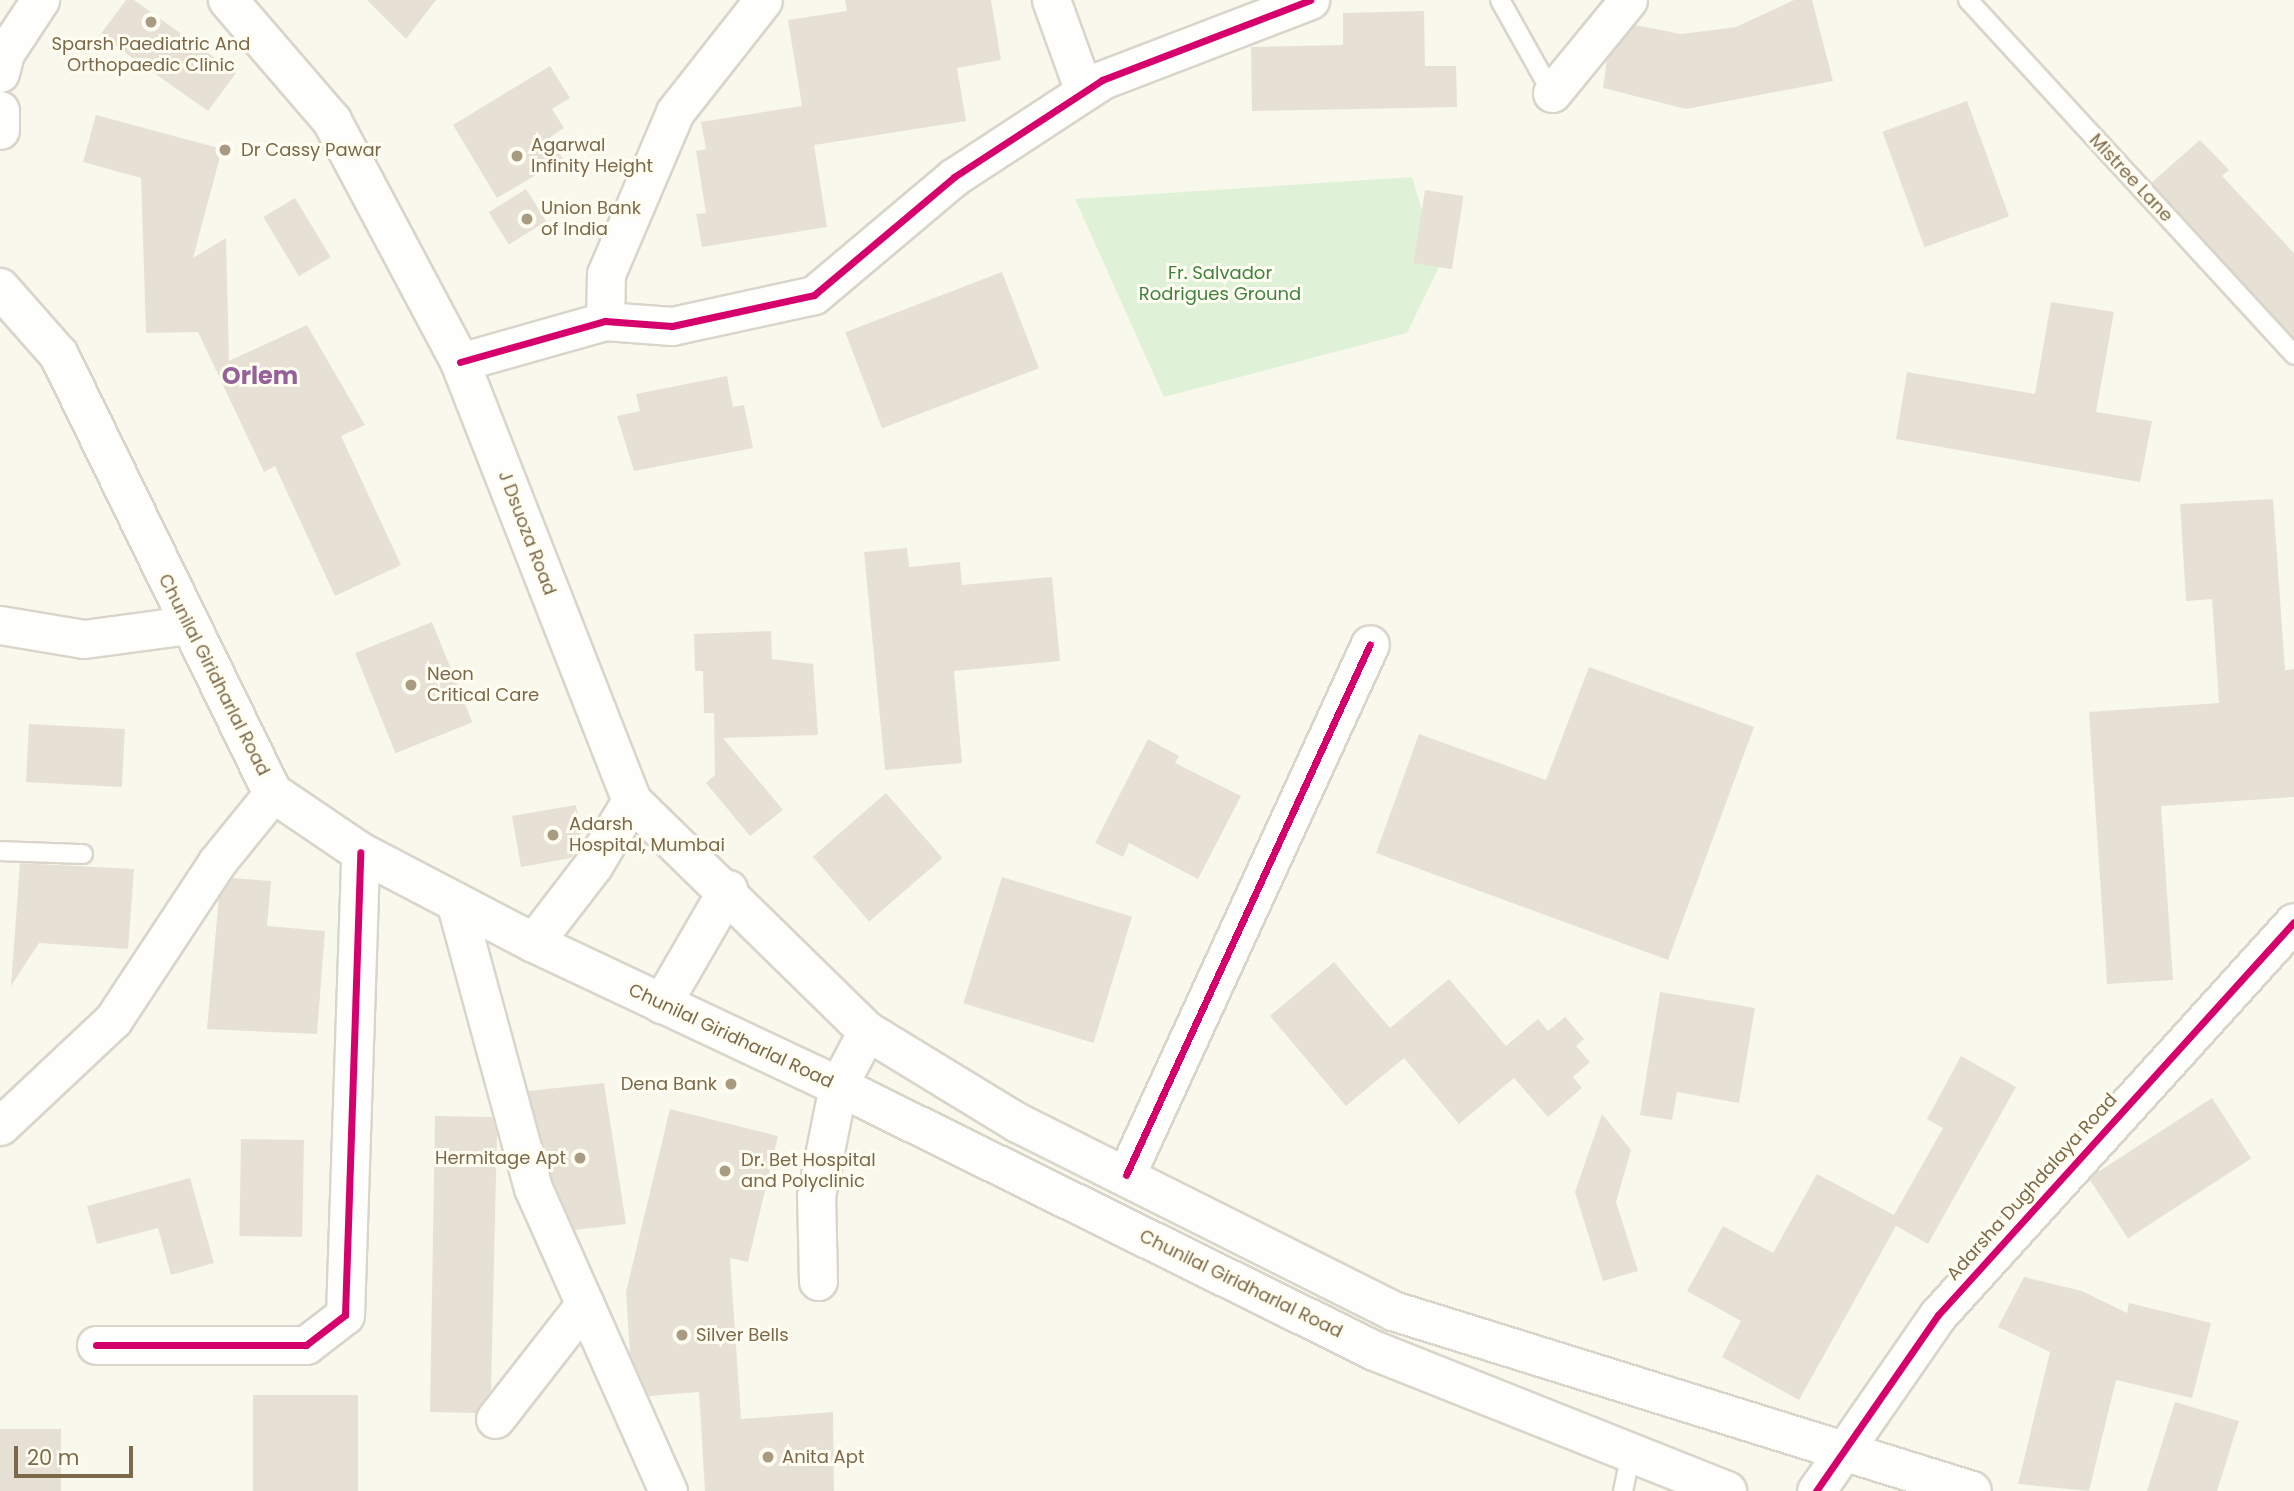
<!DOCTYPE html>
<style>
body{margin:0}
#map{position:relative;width:2294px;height:1491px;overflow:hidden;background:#f9f8ed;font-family:Poppins,sans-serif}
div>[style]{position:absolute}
.green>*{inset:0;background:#dff2d7}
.building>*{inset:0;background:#e6e1d4;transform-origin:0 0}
.roads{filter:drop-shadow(2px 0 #d9d5cb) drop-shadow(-2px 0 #d9d5cb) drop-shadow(0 2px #d9d5cb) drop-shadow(0 -2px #d9d5cb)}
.service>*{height:18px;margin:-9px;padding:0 9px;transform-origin:9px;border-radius:9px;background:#fefefc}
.minor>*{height:37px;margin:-18.5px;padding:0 18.5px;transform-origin:18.5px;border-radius:18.5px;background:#fefefc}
.secondary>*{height:38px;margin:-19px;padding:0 19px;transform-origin:19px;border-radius:19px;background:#fefefc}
.cycleway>*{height:7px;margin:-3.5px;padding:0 3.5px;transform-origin:3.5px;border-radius:3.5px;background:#d6006c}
.dots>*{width:19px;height:19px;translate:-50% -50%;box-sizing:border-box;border:4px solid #fffdf1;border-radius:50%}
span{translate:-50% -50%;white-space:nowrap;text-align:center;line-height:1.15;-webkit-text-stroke:6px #fffdf1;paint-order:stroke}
.poi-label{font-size:18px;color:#7c6949}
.left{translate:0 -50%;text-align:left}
.right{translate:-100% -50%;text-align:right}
.street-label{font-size:18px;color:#7c6949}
.park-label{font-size:18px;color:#40823f}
.district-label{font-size:24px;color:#946198;font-weight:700}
.scale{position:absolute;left:14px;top:1446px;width:119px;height:32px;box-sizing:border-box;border:4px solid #7c6949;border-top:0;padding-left:9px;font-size:21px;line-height:24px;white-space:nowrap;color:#7c6949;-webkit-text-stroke:5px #fffdf1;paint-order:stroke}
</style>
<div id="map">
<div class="green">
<div style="clip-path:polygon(1412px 177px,1439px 267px,1407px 333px,1164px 397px,1075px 199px)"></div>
</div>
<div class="building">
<div style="clip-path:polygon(126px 0,134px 0,236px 73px,208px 111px,100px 35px)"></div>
<div style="clip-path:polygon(367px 0,436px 0,406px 39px)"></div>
<div style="clip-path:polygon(845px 0,991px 0,1001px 60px,957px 68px,966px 121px,814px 145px,827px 227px,702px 247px,696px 214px,706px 213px,696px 151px,706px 149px,701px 122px,802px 106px,788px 20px,847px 11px)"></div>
<div style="clip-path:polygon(1794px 0,1812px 0,1833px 81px,1686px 109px,1603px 88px,1607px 59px,1635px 25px,1681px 34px,1736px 27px)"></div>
<div style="clip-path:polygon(1424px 11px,1425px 66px,1456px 66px,1457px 107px,1252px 111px,1251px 47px,1343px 45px,1343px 13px)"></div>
<div style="clip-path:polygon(550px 66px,570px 98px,552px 109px,564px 128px,550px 137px,563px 159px,497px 198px,453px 125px)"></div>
<div style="left:1967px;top:101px;width:123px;height:90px;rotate:70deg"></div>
<div style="clip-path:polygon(96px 115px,222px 149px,193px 258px,226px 238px,229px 361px,307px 325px,365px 425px,341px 436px,401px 565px,335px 596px,275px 466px,264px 472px,198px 332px,146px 333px,141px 178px,83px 162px)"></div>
<div style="clip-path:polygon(2200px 140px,2229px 170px,2222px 176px,2294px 253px,2294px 338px,2151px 183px)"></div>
<div style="left:526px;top:189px;width:38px;height:44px;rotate:58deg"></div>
<div style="left:1425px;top:190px;width:39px;height:74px;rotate:9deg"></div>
<div style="left:295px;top:198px;width:69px;height:37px;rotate:59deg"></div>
<div style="left:1002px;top:272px;width:103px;height:168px;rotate:69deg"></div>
<div style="clip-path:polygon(2051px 302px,2114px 312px,2096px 412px,2152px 421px,2140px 482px,1896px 439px,1907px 372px,2035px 394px)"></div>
<div style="clip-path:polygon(727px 376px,733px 407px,744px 405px,753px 448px,634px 471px,617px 416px,640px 411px,636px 394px)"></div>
<div style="clip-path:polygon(2273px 499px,2285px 670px,2294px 669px,2294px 797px,2161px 806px,2173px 980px,2107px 984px,2089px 712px,2219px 703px,2212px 599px,2186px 601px,2180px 504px)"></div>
<div style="clip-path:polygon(907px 548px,909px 567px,960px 562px,962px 585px,1052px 577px,1060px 661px,954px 671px,962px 763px,885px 770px,864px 552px)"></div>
<div style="left:432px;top:622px;width:108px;height:83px;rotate:68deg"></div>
<div style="clip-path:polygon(771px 631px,772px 659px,813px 664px,818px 735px,723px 738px,783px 810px,750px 836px,706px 783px,715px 775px,714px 713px,704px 713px,703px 671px,695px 671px,694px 634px)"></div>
<div style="clip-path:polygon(1589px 667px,1754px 727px,1668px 960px,1376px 853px,1419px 734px,1546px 780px)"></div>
<div style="left:29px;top:724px;width:96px;height:58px;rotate:3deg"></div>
<div style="clip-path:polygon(1148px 739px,1179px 756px,1175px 763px,1241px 796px,1198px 879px,1129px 843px,1123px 857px,1095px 843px)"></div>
<div style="left:886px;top:793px;width:86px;height:97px;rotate:49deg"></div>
<div style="clip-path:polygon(576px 805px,582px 842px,571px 858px,521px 867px,512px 816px)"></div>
<div style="clip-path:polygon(20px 863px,134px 869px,128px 949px,39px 943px,11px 986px)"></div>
<div style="left:1002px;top:877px;width:136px;height:132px;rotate:17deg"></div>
<div style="clip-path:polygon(232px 878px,271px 881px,267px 926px,325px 931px,317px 1034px,207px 1029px,219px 897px)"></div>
<div style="clip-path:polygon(1334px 962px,1390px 1028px,1449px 979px,1506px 1046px,1538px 1019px,1548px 1031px,1565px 1017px,1584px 1039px,1576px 1046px,1590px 1062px,1573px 1077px,1582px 1088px,1548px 1117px,1514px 1078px,1459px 1124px,1404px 1058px,1346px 1106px,1270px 1016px)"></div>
<div style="clip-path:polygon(1660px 992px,1755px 1008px,1739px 1103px,1677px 1092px,1672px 1120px,1640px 1115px)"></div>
<div style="clip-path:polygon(1961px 1056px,2016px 1087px,1928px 1244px,1896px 1226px,1799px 1400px,1722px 1357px,1741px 1321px,1687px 1291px,1723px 1226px,1773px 1253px,1817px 1174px,1894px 1215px,1943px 1128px,1927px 1119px)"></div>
<div style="clip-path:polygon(604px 1083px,626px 1224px,575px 1230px,553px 1181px,528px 1091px)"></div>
<div style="left:2212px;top:1098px;width:72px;height:147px;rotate:57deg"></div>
<div style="clip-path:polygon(670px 1109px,778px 1136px,748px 1262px,730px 1258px,741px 1419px,833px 1412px,834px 1491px,705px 1491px,699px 1392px,649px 1396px,630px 1354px,626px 1292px)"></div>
<div style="clip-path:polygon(1602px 1114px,1631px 1150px,1616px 1202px,1638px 1271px,1603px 1281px,1575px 1192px)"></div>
<div style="clip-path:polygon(435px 1116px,492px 1117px,497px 1134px,491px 1390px,476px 1413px,430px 1412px)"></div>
<div style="left:241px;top:1139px;width:63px;height:97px;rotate:1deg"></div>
<div style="clip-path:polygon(190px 1178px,214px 1263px,171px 1275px,158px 1228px,97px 1244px,87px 1206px)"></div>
<div style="clip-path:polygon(2024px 1277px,2082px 1291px,2127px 1313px,2129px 1303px,2211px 1323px,2192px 1398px,2116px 1380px,2089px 1491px,2018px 1484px,2050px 1352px,1998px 1327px)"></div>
<div style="left:253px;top:1395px;width:105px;height:96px"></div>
<div style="clip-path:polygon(2175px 1402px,2239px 1421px,2217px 1491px,2147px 1491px)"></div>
<div style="left:0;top:1429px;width:61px;height:62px"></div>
</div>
<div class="roads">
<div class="service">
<div style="left:1500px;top:0;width:107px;rotate:60.8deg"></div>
<div style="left:1968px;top:0;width:482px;rotate:47.4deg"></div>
<div style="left:0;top:851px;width:83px;rotate:2.1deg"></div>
<div style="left:1623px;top:1491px;width:39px;rotate:-78deg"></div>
</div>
<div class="minor">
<div style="left:1051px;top:0;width:97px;rotate:70.1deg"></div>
<div style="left:0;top:73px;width:21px;rotate:-76deg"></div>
<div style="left:5px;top:53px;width:64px;rotate:-56.6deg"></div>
<div style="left:1552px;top:93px;width:120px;rotate:-50.7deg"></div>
<div style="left:0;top:110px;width:20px;rotate:90deg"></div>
<div style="left:605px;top:321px;width:47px;rotate:-88.8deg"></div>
<div style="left:606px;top:274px;width:176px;rotate:-66.9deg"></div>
<div style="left:675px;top:112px;width:142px;rotate:-51.8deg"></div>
<div style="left:460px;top:362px;width:151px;rotate:-15.8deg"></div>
<div style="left:605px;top:321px;width:67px;rotate:4.3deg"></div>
<div style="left:672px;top:326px;width:145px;rotate:-12.3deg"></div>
<div style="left:814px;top:295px;width:183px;rotate:-40.1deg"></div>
<div style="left:954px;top:177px;width:177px;rotate:-33.2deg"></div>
<div style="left:1102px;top:80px;width:223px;rotate:-21deg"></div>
<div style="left:0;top:625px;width:85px;rotate:9.5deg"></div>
<div style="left:84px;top:639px;width:104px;rotate:-7.7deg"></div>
<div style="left:455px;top:901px;width:297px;rotate:74.8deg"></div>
<div style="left:533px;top:1188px;width:332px;rotate:66deg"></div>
<div style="left:0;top:1126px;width:155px;rotate:-43.2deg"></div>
<div style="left:113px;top:1020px;width:189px;rotate:-56.6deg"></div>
<div style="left:217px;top:862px;width:89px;rotate:-50.9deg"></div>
<div style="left:1126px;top:1175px;width:584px;rotate:-65.32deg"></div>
<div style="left:818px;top:1281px;width:85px;rotate:-91.3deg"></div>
<div style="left:816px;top:1196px;width:112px;rotate:-78.7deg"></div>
<div style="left:838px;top:1086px;width:62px;rotate:-62.2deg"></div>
<div style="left:96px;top:1345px;width:210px"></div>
<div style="left:306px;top:1345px;width:49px;rotate:-37.6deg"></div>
<div style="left:345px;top:1315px;width:463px;rotate:-88.1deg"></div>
<div style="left:495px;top:1419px;width:146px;rotate:-52deg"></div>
<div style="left:1816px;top:1491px;width:214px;rotate:-55.3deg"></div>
<div style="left:1938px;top:1315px;width:530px;rotate:-47.83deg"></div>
</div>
<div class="secondary">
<div style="left:228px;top:0;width:160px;rotate:49.3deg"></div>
<div style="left:332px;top:121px;width:273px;rotate:62deg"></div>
<div style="left:460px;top:362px;width:471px;rotate:68.6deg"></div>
<div style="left:632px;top:801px;width:329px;rotate:44.4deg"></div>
<div style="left:867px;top:1031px;width:177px;rotate:31.4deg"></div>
<div style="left:1018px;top:1123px;width:419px;rotate:26.6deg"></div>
<div style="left:1393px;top:1311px;width:606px;rotate:17.27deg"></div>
<div style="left:0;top:288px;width:89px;rotate:48.6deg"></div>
<div style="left:59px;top:355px;width:487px;rotate:64deg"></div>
<div style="left:273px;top:793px;width:105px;rotate:34.1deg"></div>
<div style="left:360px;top:852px;width:196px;rotate:27.6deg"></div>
<div style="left:534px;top:943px;width:336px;rotate:25.2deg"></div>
<div style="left:838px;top:1086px;width:599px;rotate:26.27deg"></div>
<div style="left:1375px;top:1351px;width:379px;rotate:21.7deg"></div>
<div style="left:534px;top:943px;width:98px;rotate:-52.4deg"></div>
<div style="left:594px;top:865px;width:74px;rotate:-59.3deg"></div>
<div style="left:662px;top:1004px;width:132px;rotate:-59.9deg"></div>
</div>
</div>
<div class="cycleway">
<div style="left:460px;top:362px;width:151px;rotate:-15.8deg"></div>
<div style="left:605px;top:321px;width:67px;rotate:4.3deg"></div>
<div style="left:672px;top:326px;width:145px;rotate:-12.3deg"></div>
<div style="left:814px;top:295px;width:183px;rotate:-40.1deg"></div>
<div style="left:954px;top:177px;width:177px;rotate:-33.2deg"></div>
<div style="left:1102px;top:80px;width:223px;rotate:-21deg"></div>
<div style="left:1126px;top:1175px;width:584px;rotate:-65.32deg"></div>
<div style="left:96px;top:1345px;width:210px"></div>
<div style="left:306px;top:1345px;width:49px;rotate:-37.6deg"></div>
<div style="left:345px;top:1315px;width:463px;rotate:-88.1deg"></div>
<div style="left:1816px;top:1491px;width:214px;rotate:-55.3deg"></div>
<div style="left:1938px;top:1315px;width:530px;rotate:-47.83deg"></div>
</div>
<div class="dots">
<div style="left:151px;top:22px;background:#a89b82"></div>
<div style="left:225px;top:150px;background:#a89b82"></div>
<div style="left:517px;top:156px;background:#a89b82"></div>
<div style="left:527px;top:219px;background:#a89b82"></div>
<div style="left:411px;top:685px;background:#a89b82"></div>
<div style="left:553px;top:835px;background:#a89b82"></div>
<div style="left:731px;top:1084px;background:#a89b82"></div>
<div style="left:580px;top:1158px;background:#a89b82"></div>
<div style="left:725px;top:1171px;background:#a89b82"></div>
<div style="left:682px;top:1335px;background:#a89b82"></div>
<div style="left:768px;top:1457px;background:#a89b82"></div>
</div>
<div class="poi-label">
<span style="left:151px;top:55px">Sparsh Paediatric And<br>Orthopaedic Clinic</span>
<span class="left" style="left:531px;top:156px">Agarwal<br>Infinity Height</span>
<span class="left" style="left:241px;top:150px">Dr Cassy Pawar</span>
<span class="left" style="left:541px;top:219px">Union Bank<br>of India</span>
<span class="left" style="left:427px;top:685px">Neon<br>Critical Care</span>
<span class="left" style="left:569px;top:835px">Adarsh<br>Hospital, Mumbai</span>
<span class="right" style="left:717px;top:1084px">Dena Bank</span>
<span class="right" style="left:566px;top:1158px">Hermitage Apt</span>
<span class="left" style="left:741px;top:1171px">Dr. Bet Hospital<br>and Polyclinic</span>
<span class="left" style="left:696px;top:1335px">Silver Bells</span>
<span class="left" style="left:782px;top:1457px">Anita Apt</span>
</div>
<div class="street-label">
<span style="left:2131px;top:178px;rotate:47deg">Mistree Lane</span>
<span style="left:527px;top:533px;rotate:69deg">J Dsuoza Road</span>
<span style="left:214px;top:675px;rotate:63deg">Chunilal Giridharlal Road</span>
<span style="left:731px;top:1036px;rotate:25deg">Chunilal Giridharlal Road</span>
<span style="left:2032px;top:1187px;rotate:-48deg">Adarsha Dughdalaya Road</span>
<span style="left:1241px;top:1284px;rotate:26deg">Chunilal Giridharlal Road</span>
</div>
<div class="park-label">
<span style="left:1220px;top:284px">Fr. Salvador<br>Rodrigues Ground</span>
</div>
<div class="district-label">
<span style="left:260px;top:376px">Orlem</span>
</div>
<div class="scale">20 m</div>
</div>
